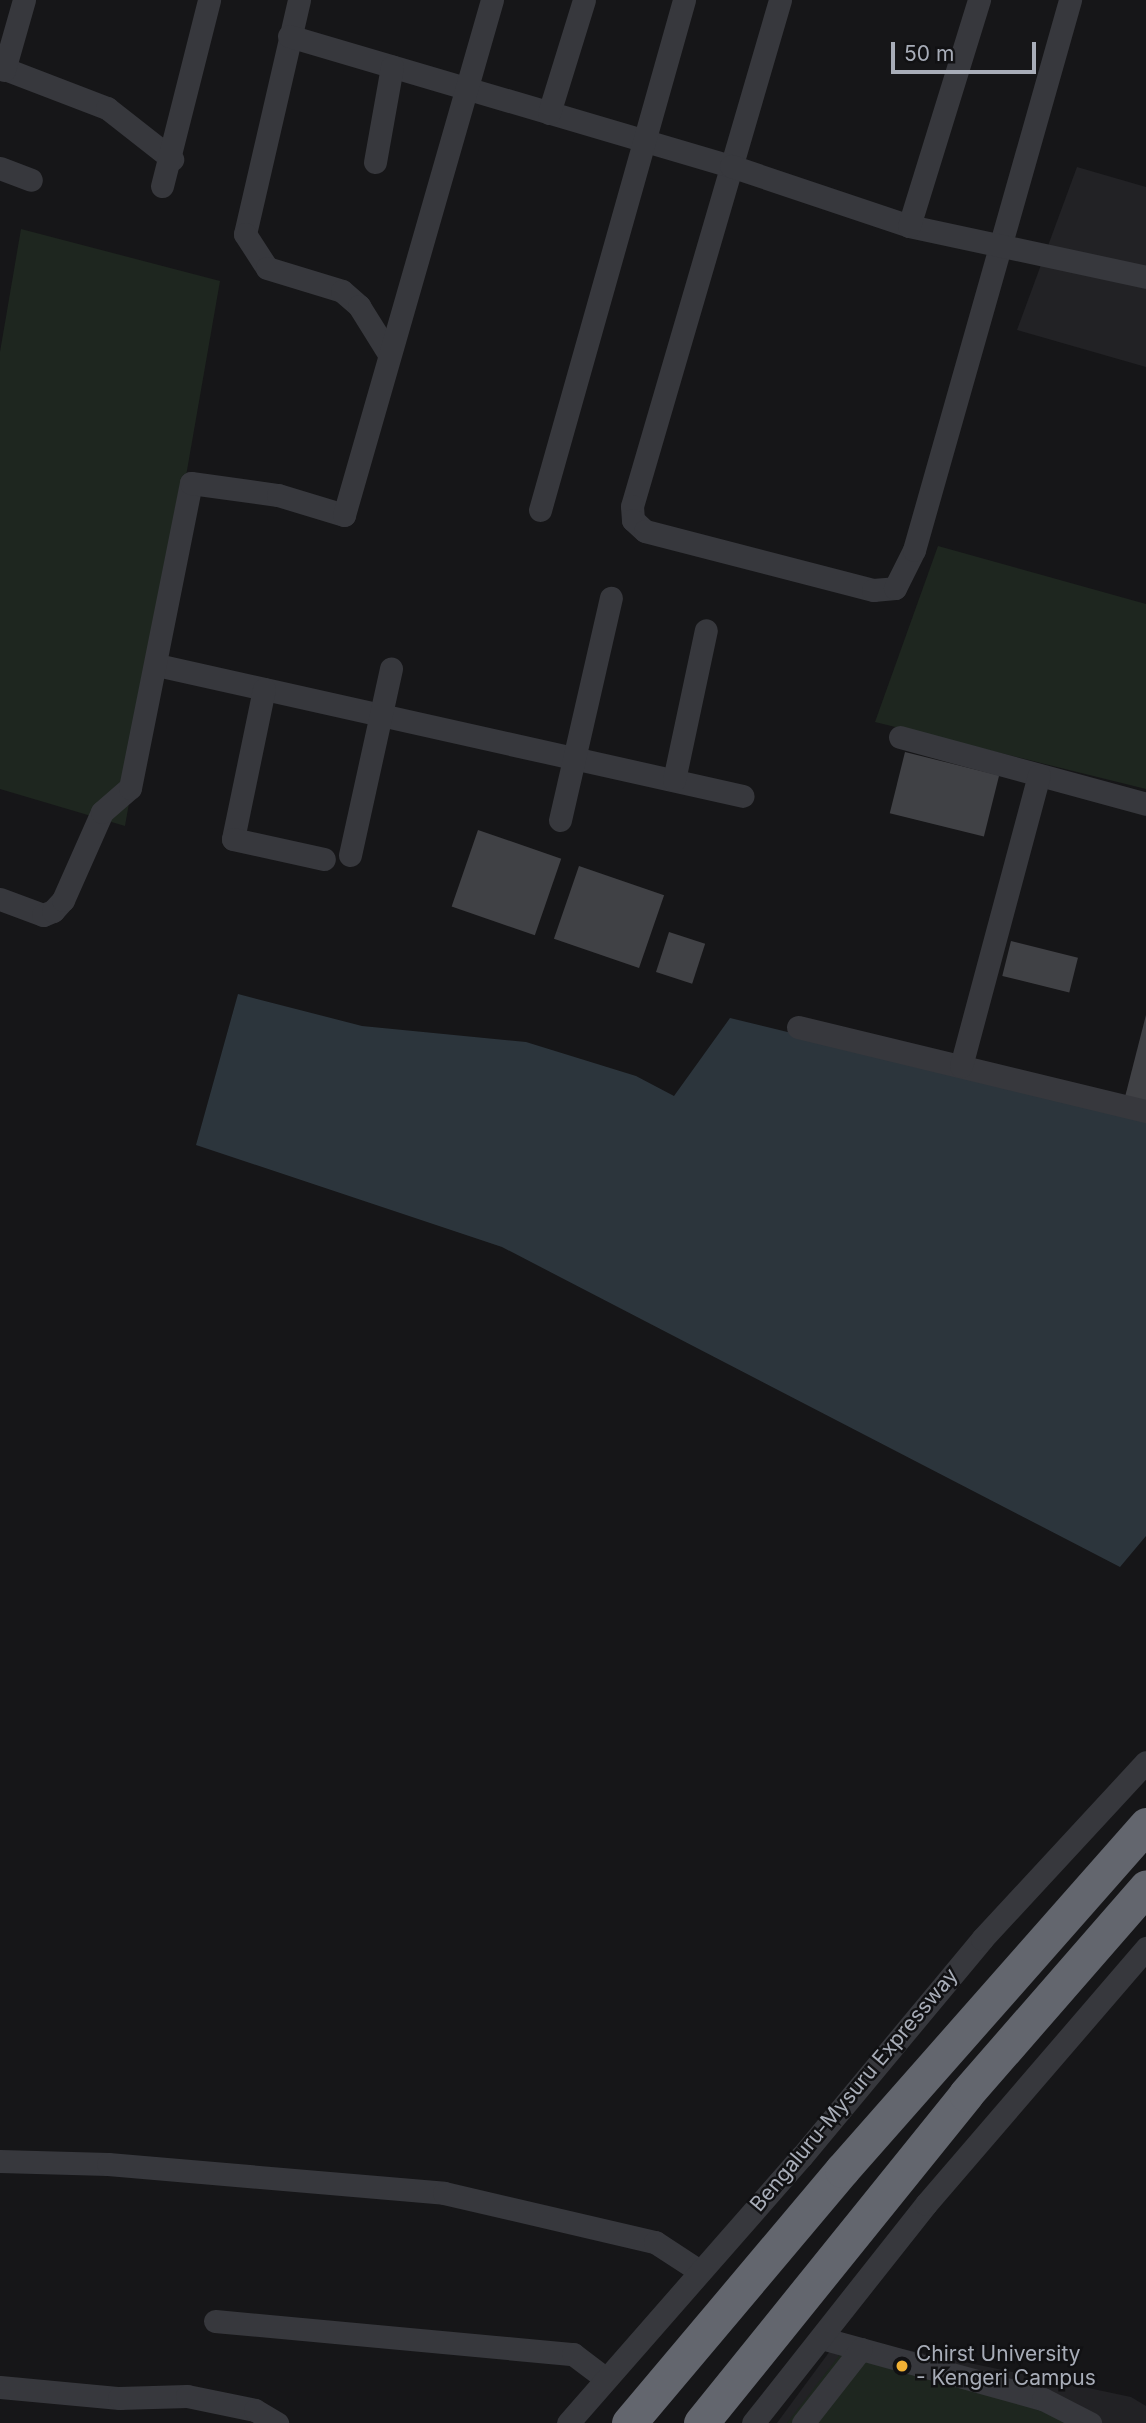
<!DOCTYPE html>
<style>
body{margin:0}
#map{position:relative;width:1146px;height:2423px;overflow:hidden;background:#161618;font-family:Inter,sans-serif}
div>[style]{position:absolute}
.built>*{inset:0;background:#222225}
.green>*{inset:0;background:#1e261f}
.water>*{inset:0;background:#2c353c}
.building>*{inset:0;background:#404145;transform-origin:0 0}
.minor>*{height:23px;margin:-11.5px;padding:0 11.5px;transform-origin:11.5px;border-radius:11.5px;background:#37383d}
.highway>*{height:35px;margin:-17.5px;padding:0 17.5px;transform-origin:17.5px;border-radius:17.5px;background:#63666e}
.dots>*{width:19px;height:19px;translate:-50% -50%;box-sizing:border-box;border:4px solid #111113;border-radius:50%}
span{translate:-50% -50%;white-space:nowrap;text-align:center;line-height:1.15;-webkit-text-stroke:5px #111113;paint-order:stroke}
.street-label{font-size:21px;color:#a8adb8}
.poi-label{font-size:21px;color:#a8adb8}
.left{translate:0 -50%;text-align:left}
.scale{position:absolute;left:891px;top:42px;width:145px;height:32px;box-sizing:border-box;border:4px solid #a8adb8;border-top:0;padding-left:9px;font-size:21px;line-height:24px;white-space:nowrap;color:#a8adb8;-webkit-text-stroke:5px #111113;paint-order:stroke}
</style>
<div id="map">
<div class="built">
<div style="clip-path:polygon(1077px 167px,1146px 187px,1146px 367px,1017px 330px)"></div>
<div style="clip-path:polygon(841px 2336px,1131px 2397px,1146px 2406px,1146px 2423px,777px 2423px)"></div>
</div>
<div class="green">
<div style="clip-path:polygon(21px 229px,220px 281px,125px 826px,0 789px,0 352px)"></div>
<div style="clip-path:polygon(938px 546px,1146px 604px,1146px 789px,875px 722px)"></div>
<div style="clip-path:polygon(841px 2353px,924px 2367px,1078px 2423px,787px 2423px)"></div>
</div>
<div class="water">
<div style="clip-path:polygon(238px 994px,362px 1026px,526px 1042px,636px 1076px,674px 1096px,730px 1018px,1146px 1120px,1146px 1536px,1120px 1567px,502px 1247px,196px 1145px)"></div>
</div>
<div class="building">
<div style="left:905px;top:752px;width:97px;height:63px;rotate:14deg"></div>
<div style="left:478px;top:830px;width:88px;height:81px;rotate:19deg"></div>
<div style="left:579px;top:866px;width:90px;height:77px;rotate:19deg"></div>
<div style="left:669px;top:932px;width:38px;height:42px;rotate:18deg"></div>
<div style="left:1011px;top:941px;width:69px;height:36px;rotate:14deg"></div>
<div style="clip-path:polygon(1146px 1015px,1146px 1102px,1125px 1097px)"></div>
</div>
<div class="minor">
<div style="left:299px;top:0;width:240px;rotate:103deg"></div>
<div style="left:245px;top:234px;width:40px;rotate:57.1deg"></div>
<div style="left:267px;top:268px;width:78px;rotate:17deg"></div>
<div style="left:342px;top:291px;width:23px;rotate:41deg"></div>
<div style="left:359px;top:306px;width:57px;rotate:58deg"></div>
<div style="left:780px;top:0;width:527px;rotate:106.3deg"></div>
<div style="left:632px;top:506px;width:14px;rotate:86deg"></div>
<div style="left:633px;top:520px;width:16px;rotate:43deg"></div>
<div style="left:645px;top:531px;width:236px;rotate:14.5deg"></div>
<div style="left:873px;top:590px;width:22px;rotate:-5deg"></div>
<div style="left:895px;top:588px;width:42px;rotate:-63.4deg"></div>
<div style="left:914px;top:550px;width:572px;rotate:-74.16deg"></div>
<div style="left:289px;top:36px;width:461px;rotate:16.4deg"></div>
<div style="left:731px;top:166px;width:188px;rotate:18.6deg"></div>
<div style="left:909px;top:226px;width:242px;rotate:12.1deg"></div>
<div style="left:0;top:67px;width:115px;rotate:21deg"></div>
<div style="left:107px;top:108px;width:83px;rotate:38.1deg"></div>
<div style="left:4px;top:70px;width:73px;rotate:-74.1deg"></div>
<div style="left:549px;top:113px;width:118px;rotate:-72.8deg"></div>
<div style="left:375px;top:162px;width:97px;rotate:-79.9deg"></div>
<div style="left:0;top:168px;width:33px;rotate:21deg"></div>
<div style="left:162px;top:186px;width:192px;rotate:-75.8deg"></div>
<div style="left:909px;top:226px;width:237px;rotate:-72.8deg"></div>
<div style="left:540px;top:510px;width:530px;rotate:-74.23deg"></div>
<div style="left:157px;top:665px;width:600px;rotate:12.6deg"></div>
<div style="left:264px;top:689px;width:153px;rotate:101.7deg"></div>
<div style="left:233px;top:839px;width:93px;rotate:12.4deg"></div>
<div style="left:900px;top:737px;width:255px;rotate:15.2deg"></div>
<div style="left:674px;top:780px;width:153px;rotate:-78deg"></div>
<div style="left:560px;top:820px;width:228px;rotate:-77.1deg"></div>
<div style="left:350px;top:855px;width:191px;rotate:-77.6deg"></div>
<div style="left:0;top:899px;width:46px;rotate:20.4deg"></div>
<div style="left:43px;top:915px;width:11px;rotate:-22deg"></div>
<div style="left:53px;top:911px;width:15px;rotate:-48deg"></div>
<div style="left:63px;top:900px;width:96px;rotate:-66.1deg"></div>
<div style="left:102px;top:812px;width:37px;rotate:-41deg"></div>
<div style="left:130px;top:788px;width:311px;rotate:-78.7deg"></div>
<div style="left:191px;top:483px;width:88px;rotate:7.9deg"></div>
<div style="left:278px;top:495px;width:69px;rotate:16.9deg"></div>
<div style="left:344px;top:515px;width:536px;rotate:-73.97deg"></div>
<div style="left:798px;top:1027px;width:358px;rotate:13.6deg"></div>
<div style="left:961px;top:1066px;width:301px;rotate:-75deg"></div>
<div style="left:0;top:2161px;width:108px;rotate:1.6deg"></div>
<div style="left:108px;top:2164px;width:337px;rotate:4.9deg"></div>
<div style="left:444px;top:2193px;width:217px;rotate:13.1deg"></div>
<div style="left:655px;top:2242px;width:51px;rotate:33.1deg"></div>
<div style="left:215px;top:2321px;width:360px;rotate:5.3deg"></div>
<div style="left:573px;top:2354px;width:40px;rotate:37deg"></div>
<div style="left:821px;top:2338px;width:230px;rotate:15.4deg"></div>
<div style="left:1043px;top:2399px;width:53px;rotate:27.1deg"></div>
<div style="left:0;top:2387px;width:120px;rotate:5.3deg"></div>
<div style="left:119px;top:2398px;width:68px;rotate:-1.7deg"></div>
<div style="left:187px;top:2396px;width:69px;rotate:11.6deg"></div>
<div style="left:255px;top:2410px;width:26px;rotate:31deg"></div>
<div style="left:568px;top:2423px;width:355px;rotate:-48.8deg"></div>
<div style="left:802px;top:2156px;width:282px;rotate:-50.3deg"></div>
<div style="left:982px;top:1939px;width:241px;rotate:-47.2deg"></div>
<div style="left:753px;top:2423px;width:279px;rotate:-51.7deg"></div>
<div style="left:926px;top:2204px;width:338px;rotate:-49.3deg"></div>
<div style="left:803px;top:2423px;width:94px;rotate:-51.9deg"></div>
</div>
<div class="highway">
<div style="left:629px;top:2423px;width:331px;rotate:-49.9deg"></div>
<div style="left:842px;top:2170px;width:460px;rotate:-48.6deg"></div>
<div style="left:701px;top:2423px;width:422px;rotate:-51.1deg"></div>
<div style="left:966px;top:2094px;width:274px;rotate:-48.9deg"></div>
</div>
<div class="dots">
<div style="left:902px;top:2366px;background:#f2b134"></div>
</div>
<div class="street-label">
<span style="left:854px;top:2090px;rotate:-50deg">Bengaluru-Mysuru Expressway</span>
</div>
<div class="poi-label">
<span class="left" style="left:916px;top:2366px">Chirst University<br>- Kengeri Campus</span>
</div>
<div class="scale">50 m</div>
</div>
